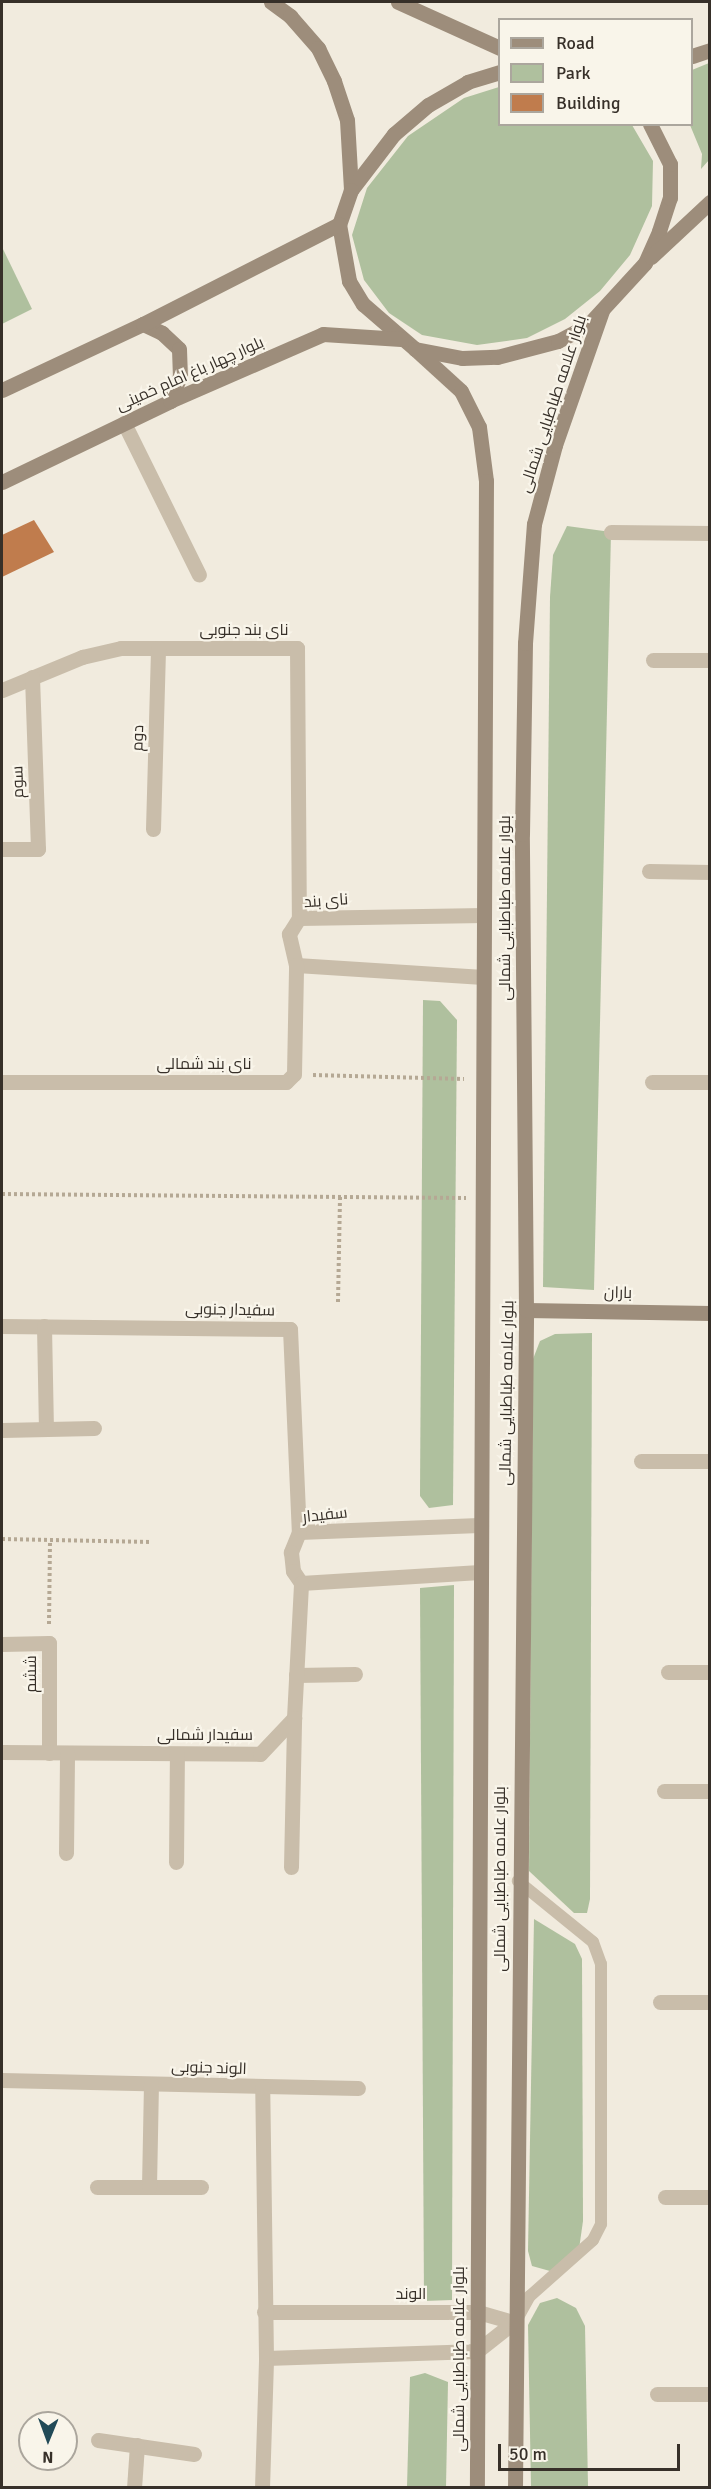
<!DOCTYPE html>
<meta charset="utf-8">
<style>
body{margin:0}
#map{position:relative;width:711px;height:2489px;overflow:hidden;background:#f1ebde;font-family:Signika,Cairo,sans-serif}
div>[style]{position:absolute}
.green>*{inset:0;background:#afc09e}
.building>*{inset:0;background:#c07c4d}
.path>*{height:4px;margin-top:-2px;transform-origin:0;background:repeating-linear-gradient(90deg,#b5a894 0 3px,transparent 0 6px)}
.lane>*{height:12px;margin:-6px;padding:0 6px;transform-origin:6px;border-radius:6px;background:#c9bdaa}
.street>*{height:15px;margin:-7.5px;padding:0 7.5px;transform-origin:7.5px;border-radius:7.5px;background:#c9bdaa}
.secondary>*{height:15px;margin:-7.5px;padding:0 7.5px;transform-origin:7.5px;border-radius:7.5px;background:#9d8d7b}
span{translate:-50% -50%;white-space:nowrap;text-align:center;line-height:1.15;-webkit-text-stroke:4.5px #f9f5ea;paint-order:stroke}
.street-label{font-size:16px;color:#373029}
.frame{position:absolute;inset:0;border:3px solid #373029;pointer-events:none}
.legend{position:absolute;left:498px;top:18px;width:195px;height:108px;box-sizing:border-box;background:#f9f5ea;border:2px solid #aba69d;margin:0;padding:8px 10px;list-style:none;font-size:18px;color:#373029}
.legend li{display:flex;align-items:center;gap:12px;height:30px}
.legend b{width:30px;border:2px solid #aba69d}
.north{position:absolute;left:18px;top:2411px;width:60px;height:60px;box-sizing:border-box;background:#f9f5ea;border:2px solid #aba69d;border-radius:50%;rotate:181deg;font-size:16px;font-weight:700;line-height:24px;text-align:center;color:#373029}
.north::after{content:'';display:block;margin:auto;width:21px;height:27px;background:#214a57;clip-path:polygon(50% 0,100% 100%,50% 72%,0 100%)}
.scale{position:absolute;left:498px;top:2444px;width:182px;height:27px;box-sizing:border-box;border:3px solid #373029;border-top:0;padding-left:8px;font-size:18px;line-height:21px;white-space:nowrap;color:#373029;-webkit-text-stroke:4px #f9f5ea;paint-order:stroke}
</style>
<div id="map">
<div class="green">
<div style="clip-path:polygon(709px 63px,709px 160px,701px 169px,702px 154px,690px 125px,692px 70px)"></div>
<div style="clip-path:polygon(499px 87px,500px 124px,632px 125px,653px 161px,652px 206px,630px 255px,600px 291px,565px 319px,527px 338px,477px 345px,422px 335px,389px 313px,364px 280px,352px 235px,367px 188px,408px 136px,464px 98px)"></div>
<div style="clip-path:polygon(2px 247px,32px 309px,2px 324px)"></div>
<div style="clip-path:polygon(567px 526px,611px 532px,594px 1290px,543px 1287px,550px 597px,553px 555px)"></div>
<div style="clip-path:polygon(423px 1000px,440px 1001px,457px 1020px,453px 1505px,429px 1508px,420px 1496px)"></div>
<div style="clip-path:polygon(592px 1333px,590px 1899px,587px 1913px,574px 1913px,529px 1871px,533px 1359px,540px 1341px,555px 1334px)"></div>
<div style="clip-path:polygon(454px 1585px,452px 2300px,424px 2301px,420px 1588px)"></div>
<div style="clip-path:polygon(534px 1919px,575px 1944px,582px 1959px,583px 2221px,579px 2249px,550px 2271px,532px 2266px,528px 2251px)"></div>
<div style="clip-path:polygon(557px 2298px,576px 2308px,585px 2326px,588px 2487px,531px 2487px,528px 2325px,540px 2303px)"></div>
<div style="clip-path:polygon(425px 2373px,448px 2382px,446px 2487px,407px 2487px,410px 2377px)"></div>
</div>
<div class="building">
<div style="clip-path:polygon(34px 520px,54px 552px,2px 577px,2px 535px)"></div>
</div>
<div class="path">
<div style="left:313px;top:1075px;width:151px;rotate:1.5deg"></div>
<div style="left:2px;top:1194px;width:464px;rotate:0.5deg"></div>
<div style="left:338px;top:1302px;width:105px;rotate:-88.9deg"></div>
<div style="left:2px;top:1539px;width:149px;rotate:1.2deg"></div>
<div style="left:49px;top:1624px;width:84px;rotate:-89.3deg"></div>
</div>
<div class="lane">
<div style="left:517px;top:2319px;width:26px;rotate:-61deg"></div>
<div style="left:530px;top:2296px;width:84px;rotate:-41.6deg"></div>
<div style="left:593px;top:2240px;width:18px;rotate:-63deg"></div>
<div style="left:601px;top:2224px;width:260px;rotate:-90deg"></div>
<div style="left:601px;top:1964px;width:23px;rotate:-110deg"></div>
<div style="left:593px;top:1942px;width:97px;rotate:-140.9deg"></div>
</div>
<div class="street">
<div style="left:124px;top:423px;width:169px;rotate:63.7deg"></div>
<div style="left:611px;top:532px;width:99px;rotate:0.6deg"></div>
<div style="left:653px;top:660px;width:57px"></div>
<div style="left:2px;top:690px;width:87px;rotate:-22.4deg"></div>
<div style="left:82px;top:657px;width:40px;rotate:-13deg"></div>
<div style="left:121px;top:648px;width:176px"></div>
<div style="left:297px;top:648px;width:270px;rotate:89.6deg"></div>
<div style="left:153px;top:829px;width:181px;rotate:-88.4deg"></div>
<div style="left:2px;top:849px;width:36px"></div>
<div style="left:38px;top:849px;width:172px;rotate:-92deg"></div>
<div style="left:649px;top:871px;width:61px;rotate:0.9deg"></div>
<div style="left:483px;top:977px;width:187px;rotate:-176.3deg"></div>
<div style="left:296px;top:965px;width:32px;rotate:-103deg"></div>
<div style="left:289px;top:934px;width:19px;rotate:-58deg"></div>
<div style="left:299px;top:918px;width:185px;rotate:-0.9deg"></div>
<div style="left:2px;top:1082px;width:284px"></div>
<div style="left:286px;top:1082px;width:11px;rotate:-45deg"></div>
<div style="left:294px;top:1074px;width:109px;rotate:-88.9deg"></div>
<div style="left:652px;top:1082px;width:58px"></div>
<div style="left:2px;top:1326px;width:288px;rotate:0.6deg"></div>
<div style="left:290px;top:1329px;width:203px;rotate:87.5deg"></div>
<div style="left:44px;top:1326px;width:103px;rotate:88.9deg"></div>
<div style="left:2px;top:1430px;width:92px;rotate:-1.2deg"></div>
<div style="left:641px;top:1461px;width:69px"></div>
<div style="left:479px;top:1525px;width:180px;rotate:177.8deg"></div>
<div style="left:299px;top:1532px;width:22px;rotate:112deg"></div>
<div style="left:291px;top:1552px;width:19px;rotate:84deg"></div>
<div style="left:293px;top:1571px;width:14px;rotate:56deg"></div>
<div style="left:301px;top:1583px;width:179px;rotate:-3.5deg"></div>
<div style="left:2px;top:1644px;width:47px;rotate:-1.2deg"></div>
<div style="left:49px;top:1643px;width:110px;rotate:90deg"></div>
<div style="left:668px;top:1672px;width:42px"></div>
<div style="left:296px;top:1675px;width:59px;rotate:-1deg"></div>
<div style="left:2px;top:1752px;width:258px;rotate:0.4deg"></div>
<div style="left:260px;top:1754px;width:50px;rotate:-46.6deg"></div>
<div style="left:294px;top:1718px;width:135px;rotate:-87deg"></div>
<div style="left:664px;top:1791px;width:46px"></div>
<div style="left:66px;top:1853px;width:100px;rotate:-89.4deg"></div>
<div style="left:176px;top:1862px;width:108px;rotate:-89.5deg"></div>
<div style="left:291px;top:1867px;width:149px;rotate:-88.8deg"></div>
<div style="left:660px;top:2002px;width:50px"></div>
<div style="left:2px;top:2080px;width:356px;rotate:1.3deg"></div>
<div style="left:97px;top:2187px;width:104px"></div>
<div style="left:149px;top:2187px;width:103px;rotate:-88.9deg"></div>
<div style="left:665px;top:2197px;width:45px"></div>
<div style="left:264px;top:2312px;width:214px"></div>
<div style="left:478px;top:2312px;width:37px;rotate:16deg"></div>
<div style="left:266px;top:2358px;width:211px;rotate:-1.9deg"></div>
<div style="left:477px;top:2351px;width:47px;rotate:-38.1deg"></div>
<div style="left:657px;top:2394px;width:53px"></div>
<div style="left:98px;top:2440px;width:97px;rotate:8.3deg"></div>
<div style="left:134px;top:2488px;width:43px;rotate:-86deg"></div>
<div style="left:262px;top:2488px;width:130px;rotate:-88.2deg"></div>
<div style="left:266px;top:2358px;width:271px;rotate:-90.8deg"></div>
</div>
<div class="secondary">
<div style="left:271px;top:2px;width:24px;rotate:36deg"></div>
<div style="left:290px;top:16px;width:43px;rotate:48.8deg"></div>
<div style="left:318px;top:48px;width:37px;rotate:64deg"></div>
<div style="left:334px;top:81px;width:41px;rotate:71.6deg"></div>
<div style="left:347px;top:120px;width:70px;rotate:86.7deg"></div>
<div style="left:398px;top:2px;width:112px;rotate:24.3deg"></div>
<div style="left:692px;top:56px;width:19px;rotate:-18deg"></div>
<div style="left:500px;top:72px;width:34px;rotate:163deg"></div>
<div style="left:468px;top:82px;width:46px;rotate:150.1deg"></div>
<div style="left:428px;top:105px;width:45px;rotate:139.5deg"></div>
<div style="left:394px;top:134px;width:71px;rotate:127.5deg"></div>
<div style="left:351px;top:190px;width:36px;rotate:109deg"></div>
<div style="left:339px;top:224px;width:58px;rotate:80deg"></div>
<div style="left:349px;top:281px;width:27px;rotate:59deg"></div>
<div style="left:363px;top:304px;width:69px;rotate:40.9deg"></div>
<div style="left:415px;top:349px;width:48px;rotate:10.8deg"></div>
<div style="left:462px;top:358px;width:35px;rotate:-2deg"></div>
<div style="left:497px;top:357px;width:63px;rotate:-14.7deg"></div>
<div style="left:558px;top:341px;width:34px;rotate:-28deg"></div>
<div style="left:588px;top:325px;width:84px;rotate:-47.4deg"></div>
<div style="left:645px;top:263px;width:35px;rotate:-66deg"></div>
<div style="left:659px;top:231px;width:35px;rotate:-72deg"></div>
<div style="left:670px;top:198px;width:34px;rotate:-90deg"></div>
<div style="left:670px;top:164px;width:45px;rotate:-116.6deg"></div>
<div style="left:651px;top:257px;width:81px;rotate:-43deg"></div>
<div style="left:143px;top:324px;width:21px;rotate:25deg"></div>
<div style="left:162px;top:333px;width:23px;rotate:43deg"></div>
<div style="left:179px;top:349px;width:27px;rotate:88deg"></div>
<div style="left:180px;top:376px;width:27px;rotate:112deg"></div>
<div style="left:415px;top:349px;width:62px;rotate:42.4deg"></div>
<div style="left:461px;top:391px;width:40px;rotate:63.4deg"></div>
<div style="left:479px;top:427px;width:54px;rotate:82.6deg"></div>
<div style="left:486px;top:481px;width:2007px;rotate:90.26deg"></div>
<div style="left:2px;top:390px;width:156px;rotate:-25.1deg"></div>
<div style="left:143px;top:324px;width:220px;rotate:-27deg"></div>
<div style="left:2px;top:482px;width:187px;rotate:-25.7deg"></div>
<div style="left:170px;top:401px;width:167px;rotate:-23.6deg"></div>
<div style="left:323px;top:334px;width:78px;rotate:3.7deg"></div>
<div style="left:526px;top:1310px;width:184px;rotate:0.9deg"></div>
<div style="left:515px;top:2488px;width:1178px;rotate:-89.46deg"></div>
<div style="left:526px;top:1310px;width:476px;rotate:-90.5deg"></div>
<div style="left:522px;top:834px;width:191px;rotate:-89.1deg"></div>
<div style="left:525px;top:643px;width:119px;rotate:-85.7deg"></div>
<div style="left:534px;top:524px;width:82px;rotate:-75.1deg"></div>
<div style="left:555px;top:445px;width:142px;rotate:-70.7deg"></div>
</div>
<div class="street-label">
<span style="left:190px;top:374px;rotate:-24deg">بلوار چهار باغ امام خمینی</span>
<span style="left:553px;top:404px;rotate:-72deg">بلوار علامه طباطبایی شمالی</span>
<span style="left:244px;top:630px">نای بند جنوبی</span>
<span style="left:138px;top:738px;rotate:-88deg">دوم</span>
<span style="left:18px;top:782px;rotate:-92deg">سوم</span>
<span style="left:326px;top:901px;rotate:-4deg">نای بند</span>
<span style="left:505px;top:908px;rotate:-90deg">بلوار علامه طباطبایی شمالی</span>
<span style="left:204px;top:1064px">نای بند شمالی</span>
<span style="left:618px;top:1293px;rotate:1deg">باران</span>
<span style="left:230px;top:1310px;rotate:1deg">سفیدار جنوبی</span>
<span style="left:507px;top:1393px;rotate:-89deg">بلوار علامه طباطبایی شمالی</span>
<span style="left:325px;top:1515px;rotate:-6deg">سفیدار</span>
<span style="left:31px;top:1674px;rotate:-90deg">ششم</span>
<span style="left:205px;top:1735px">سفیدار شمالی</span>
<span style="left:500px;top:1879px;rotate:-90deg">بلوار علامه طباطبایی شمالی</span>
<span style="left:209px;top:2068px;rotate:2deg">الوند جنوبی</span>
<span style="left:411px;top:2294px">الوند</span>
<span style="left:459px;top:2359px;rotate:-90deg">بلوار علامه طباطبایی شمالی</span>
</div>
<div class="frame"></div>
<ul class="legend">
<li><b style="height:8px;background:#9d8d7b"></b>Road</li>
<li><b style="height:16px;background:#afc09e"></b>Park</li>
<li><b style="height:16px;background:#c07c4d"></b>Building</li>
</ul>
<div class="north">N</div>
<div class="scale">50 m</div>
</div>
